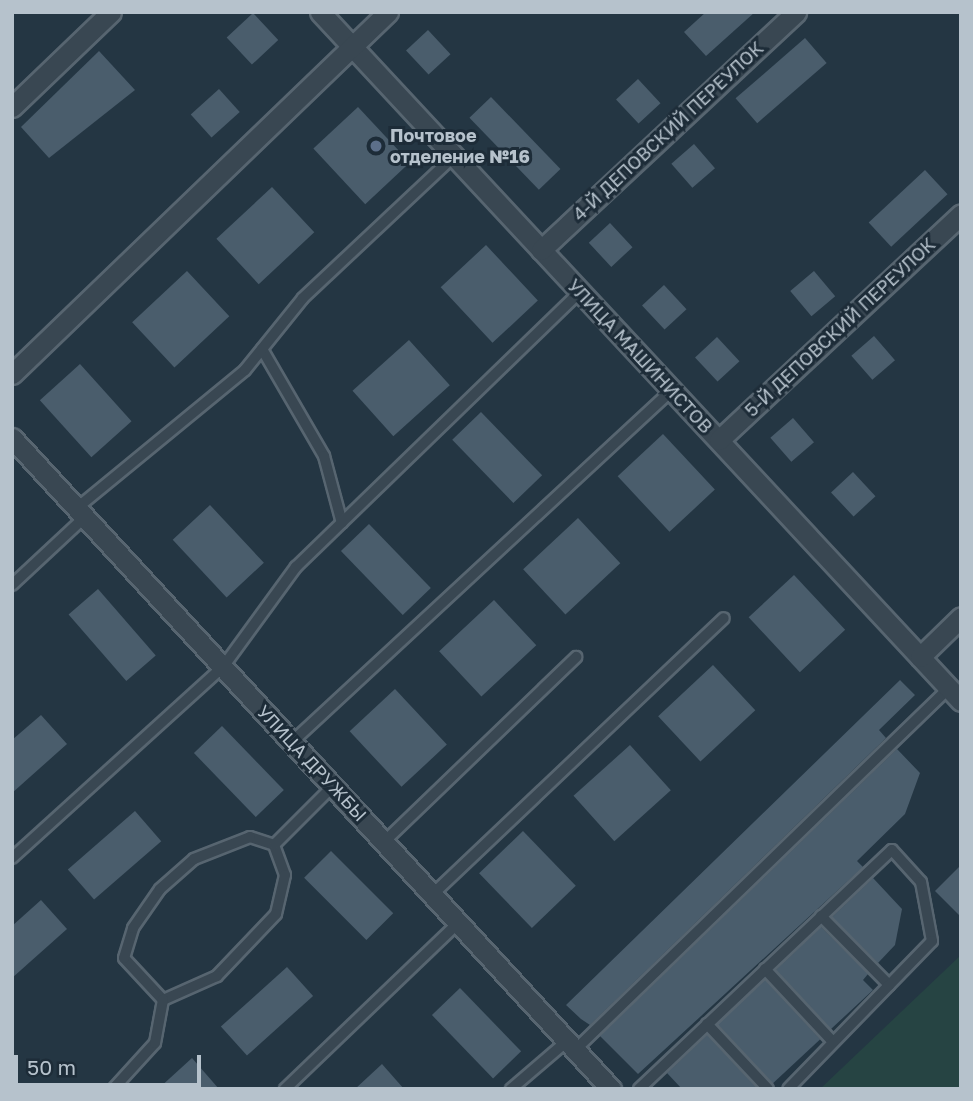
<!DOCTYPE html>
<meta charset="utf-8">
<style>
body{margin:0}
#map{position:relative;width:973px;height:1101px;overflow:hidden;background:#243643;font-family:"Golos Text",sans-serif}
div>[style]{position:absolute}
.green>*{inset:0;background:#264443}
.building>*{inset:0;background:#4a5d6c;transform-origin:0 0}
.roads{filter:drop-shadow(2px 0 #576570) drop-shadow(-2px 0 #576570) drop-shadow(0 2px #576570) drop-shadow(0 -2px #576570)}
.service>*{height:10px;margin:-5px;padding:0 5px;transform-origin:5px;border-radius:5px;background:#394752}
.minor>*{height:19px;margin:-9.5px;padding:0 9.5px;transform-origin:9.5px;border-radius:9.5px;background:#394752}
.dots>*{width:19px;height:19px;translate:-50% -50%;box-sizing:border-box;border:4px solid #1d2c38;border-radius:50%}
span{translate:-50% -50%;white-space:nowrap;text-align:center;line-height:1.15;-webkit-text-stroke:6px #1d2c38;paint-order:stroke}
.street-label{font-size:18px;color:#b6c2cc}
.poi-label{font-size:18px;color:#b6c2cc;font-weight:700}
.left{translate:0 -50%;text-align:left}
.frame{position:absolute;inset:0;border:14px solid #b6c2cc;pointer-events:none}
.scale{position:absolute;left:14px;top:1055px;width:187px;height:32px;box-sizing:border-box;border:4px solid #b6c2cc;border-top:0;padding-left:9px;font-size:21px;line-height:24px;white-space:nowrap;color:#b6c2cc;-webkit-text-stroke:5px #1d2c38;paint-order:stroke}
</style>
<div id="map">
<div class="green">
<div style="clip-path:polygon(961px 955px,961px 1089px,820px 1089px)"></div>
</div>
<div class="building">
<div style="clip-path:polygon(706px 12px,755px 12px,706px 56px,684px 32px)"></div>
<div style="left:253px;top:13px;width:37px;height:36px;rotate:47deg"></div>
<div style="left:428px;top:30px;width:33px;height:30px;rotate:47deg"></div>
<div style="left:805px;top:38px;width:33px;height:92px;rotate:49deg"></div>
<div style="clip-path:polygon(99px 51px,135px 90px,49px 158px,21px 127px)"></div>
<div style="left:638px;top:79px;width:33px;height:30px;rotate:47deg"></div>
<div style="left:219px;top:89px;width:31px;height:38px;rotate:48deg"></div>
<div style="left:491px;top:97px;width:100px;height:30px;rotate:46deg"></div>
<div style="left:358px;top:107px;width:76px;height:61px;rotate:47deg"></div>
<div style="left:694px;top:144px;width:32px;height:30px;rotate:49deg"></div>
<div style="left:925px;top:170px;width:33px;height:77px;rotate:47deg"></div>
<div style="left:272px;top:187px;width:62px;height:76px;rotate:47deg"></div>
<div style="left:610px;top:223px;width:33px;height:29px;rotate:47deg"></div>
<div style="left:486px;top:245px;width:76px;height:62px;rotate:47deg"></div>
<div style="left:187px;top:271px;width:62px;height:75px;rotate:47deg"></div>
<div style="left:814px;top:271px;width:33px;height:31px;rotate:50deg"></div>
<div style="left:664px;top:285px;width:33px;height:30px;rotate:47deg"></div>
<div style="left:874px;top:336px;width:32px;height:30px;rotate:49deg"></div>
<div style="left:717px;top:337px;width:33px;height:30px;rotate:47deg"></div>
<div style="left:409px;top:340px;width:61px;height:76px;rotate:48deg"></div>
<div style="left:80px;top:364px;width:77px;height:54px;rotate:48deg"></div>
<div style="left:481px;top:412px;width:88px;height:40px;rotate:46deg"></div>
<div style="left:793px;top:418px;width:32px;height:30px;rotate:49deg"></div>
<div style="left:663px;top:434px;width:76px;height:62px;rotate:47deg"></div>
<div style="left:853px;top:472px;width:33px;height:30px;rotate:47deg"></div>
<div style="left:210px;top:505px;width:79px;height:51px;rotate:47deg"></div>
<div style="left:578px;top:518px;width:62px;height:75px;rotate:47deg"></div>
<div style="left:369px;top:524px;width:89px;height:39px;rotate:46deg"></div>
<div style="left:794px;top:575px;width:75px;height:62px;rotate:47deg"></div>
<div style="left:98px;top:589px;width:88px;height:39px;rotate:49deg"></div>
<div style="left:494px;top:600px;width:62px;height:75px;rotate:47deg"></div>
<div style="left:713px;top:665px;width:62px;height:75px;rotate:47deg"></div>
<div style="clip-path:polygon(900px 680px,915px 695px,879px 730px,886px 738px,590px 1025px,581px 1019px,566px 1005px)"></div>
<div style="left:395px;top:689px;width:76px;height:62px;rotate:47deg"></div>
<div style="clip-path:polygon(41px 715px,67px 744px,12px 793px,12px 740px)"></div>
<div style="left:222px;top:726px;width:89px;height:39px;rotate:46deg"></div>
<div style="left:630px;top:745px;width:61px;height:76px;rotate:48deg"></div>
<div style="clip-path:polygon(897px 749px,920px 773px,905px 814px,857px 861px,863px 867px,638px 1074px,600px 1036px)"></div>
<div style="left:135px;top:811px;width:40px;height:89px;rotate:49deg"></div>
<div style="left:523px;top:831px;width:76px;height:61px;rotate:46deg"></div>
<div style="left:331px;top:851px;width:88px;height:38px;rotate:45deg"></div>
<div style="clip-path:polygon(961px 865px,961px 917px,935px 891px)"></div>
<div style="clip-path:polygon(873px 878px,902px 909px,895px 945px,878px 963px,832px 917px)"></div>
<div style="clip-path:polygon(41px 900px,67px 929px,12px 978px,12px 926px)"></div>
<div style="clip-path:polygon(821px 927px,868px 974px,863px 980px,873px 990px,831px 1029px,776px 970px)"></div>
<div style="left:287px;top:967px;width:39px;height:89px;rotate:48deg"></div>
<div style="left:765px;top:980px;width:81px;height:65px;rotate:47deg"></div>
<div style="left:460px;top:988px;width:88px;height:39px;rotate:46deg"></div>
<div style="clip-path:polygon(707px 1035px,758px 1089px,682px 1089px,667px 1073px)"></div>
<div style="clip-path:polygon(192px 1058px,219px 1089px,158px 1089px)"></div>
<div style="clip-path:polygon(382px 1064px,404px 1089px,355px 1089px)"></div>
</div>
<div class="roads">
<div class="service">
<div style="left:262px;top:349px;width:124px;rotate:59.9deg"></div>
<div style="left:324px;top:456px;width:69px;rotate:75deg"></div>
<div style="left:77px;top:508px;width:217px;rotate:-39.4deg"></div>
<div style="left:245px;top:370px;width:92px;rotate:-51.1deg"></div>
<div style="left:303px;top:298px;width:207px;rotate:-43.2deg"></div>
<div style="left:12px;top:585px;width:100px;rotate:-43deg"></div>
<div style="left:292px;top:742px;width:518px;rotate:-42.81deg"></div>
<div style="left:250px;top:837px;width:25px;rotate:18deg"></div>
<div style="left:274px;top:845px;width:32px;rotate:70deg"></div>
<div style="left:285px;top:875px;width:40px;rotate:103deg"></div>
<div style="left:276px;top:914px;width:86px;rotate:133.6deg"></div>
<div style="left:217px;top:976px;width:59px;rotate:156deg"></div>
<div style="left:163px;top:1000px;width:57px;rotate:-132.9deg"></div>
<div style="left:124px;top:958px;width:31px;rotate:-73deg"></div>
<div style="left:133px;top:928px;width:47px;rotate:-55.3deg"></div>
<div style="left:160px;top:889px;width:45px;rotate:-41.4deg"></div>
<div style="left:194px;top:859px;width:60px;rotate:-21.4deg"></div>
<div style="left:384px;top:842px;width:267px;rotate:-43.9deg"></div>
<div style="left:274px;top:845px;width:83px;rotate:-45deg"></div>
<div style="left:12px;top:858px;width:285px;rotate:-42.2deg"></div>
<div style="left:223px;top:667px;width:124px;rotate:-53.9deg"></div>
<div style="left:296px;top:567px;width:395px;rotate:-44.1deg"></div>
<div style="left:432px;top:895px;width:402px;rotate:-43.5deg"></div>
<div style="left:821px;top:916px;width:97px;rotate:45.4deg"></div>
<div style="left:765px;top:969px;width:100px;rotate:47deg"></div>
<div style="left:707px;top:1024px;width:89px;rotate:46.8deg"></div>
<div style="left:575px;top:1050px;width:520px;rotate:-44.07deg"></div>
<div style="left:113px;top:1089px;width:62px;rotate:-47.6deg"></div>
<div style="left:155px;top:1043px;width:44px;rotate:-79.5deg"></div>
<div style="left:285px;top:1089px;width:240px;rotate:-43.8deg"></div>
<div style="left:511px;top:1089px;width:74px;rotate:-40.6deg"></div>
<div style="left:639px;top:1089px;width:348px;rotate:-43.4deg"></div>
<div style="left:892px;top:850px;width:43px;rotate:47.8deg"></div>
<div style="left:921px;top:882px;width:60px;rotate:79.4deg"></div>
<div style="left:932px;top:941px;width:206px;rotate:134.2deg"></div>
</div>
<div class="minor">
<div style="left:320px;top:12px;width:941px;rotate:47.07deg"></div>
<div style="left:12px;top:107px;width:137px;rotate:-43.8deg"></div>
<div style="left:541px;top:250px;width:349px;rotate:-43deg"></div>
<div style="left:12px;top:374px;width:522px;rotate:-43.91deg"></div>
<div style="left:12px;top:438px;width:885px;rotate:47.38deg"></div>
<div style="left:719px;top:440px;width:331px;rotate:-43deg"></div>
<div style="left:920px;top:657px;width:57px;rotate:-44.3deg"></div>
</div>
</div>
<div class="dots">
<div style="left:376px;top:146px;background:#5c6f8a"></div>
</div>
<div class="street-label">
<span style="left:668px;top:131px;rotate:-43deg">4-Й ДЕПОВСКИЙ ПЕРЕУЛОК</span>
<span style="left:840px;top:327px;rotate:-43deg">5-Й ДЕПОВСКИЙ ПЕРЕУЛОК</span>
<span style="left:640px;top:356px;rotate:47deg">УЛИЦА МАШИНИСТОВ</span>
<span style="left:312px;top:763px;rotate:47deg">УЛИЦА ДРУЖБЫ</span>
</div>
<div class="poi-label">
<span class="left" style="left:390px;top:146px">Почтовое<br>отделение №16</span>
</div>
<div class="frame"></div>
<div class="scale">50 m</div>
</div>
